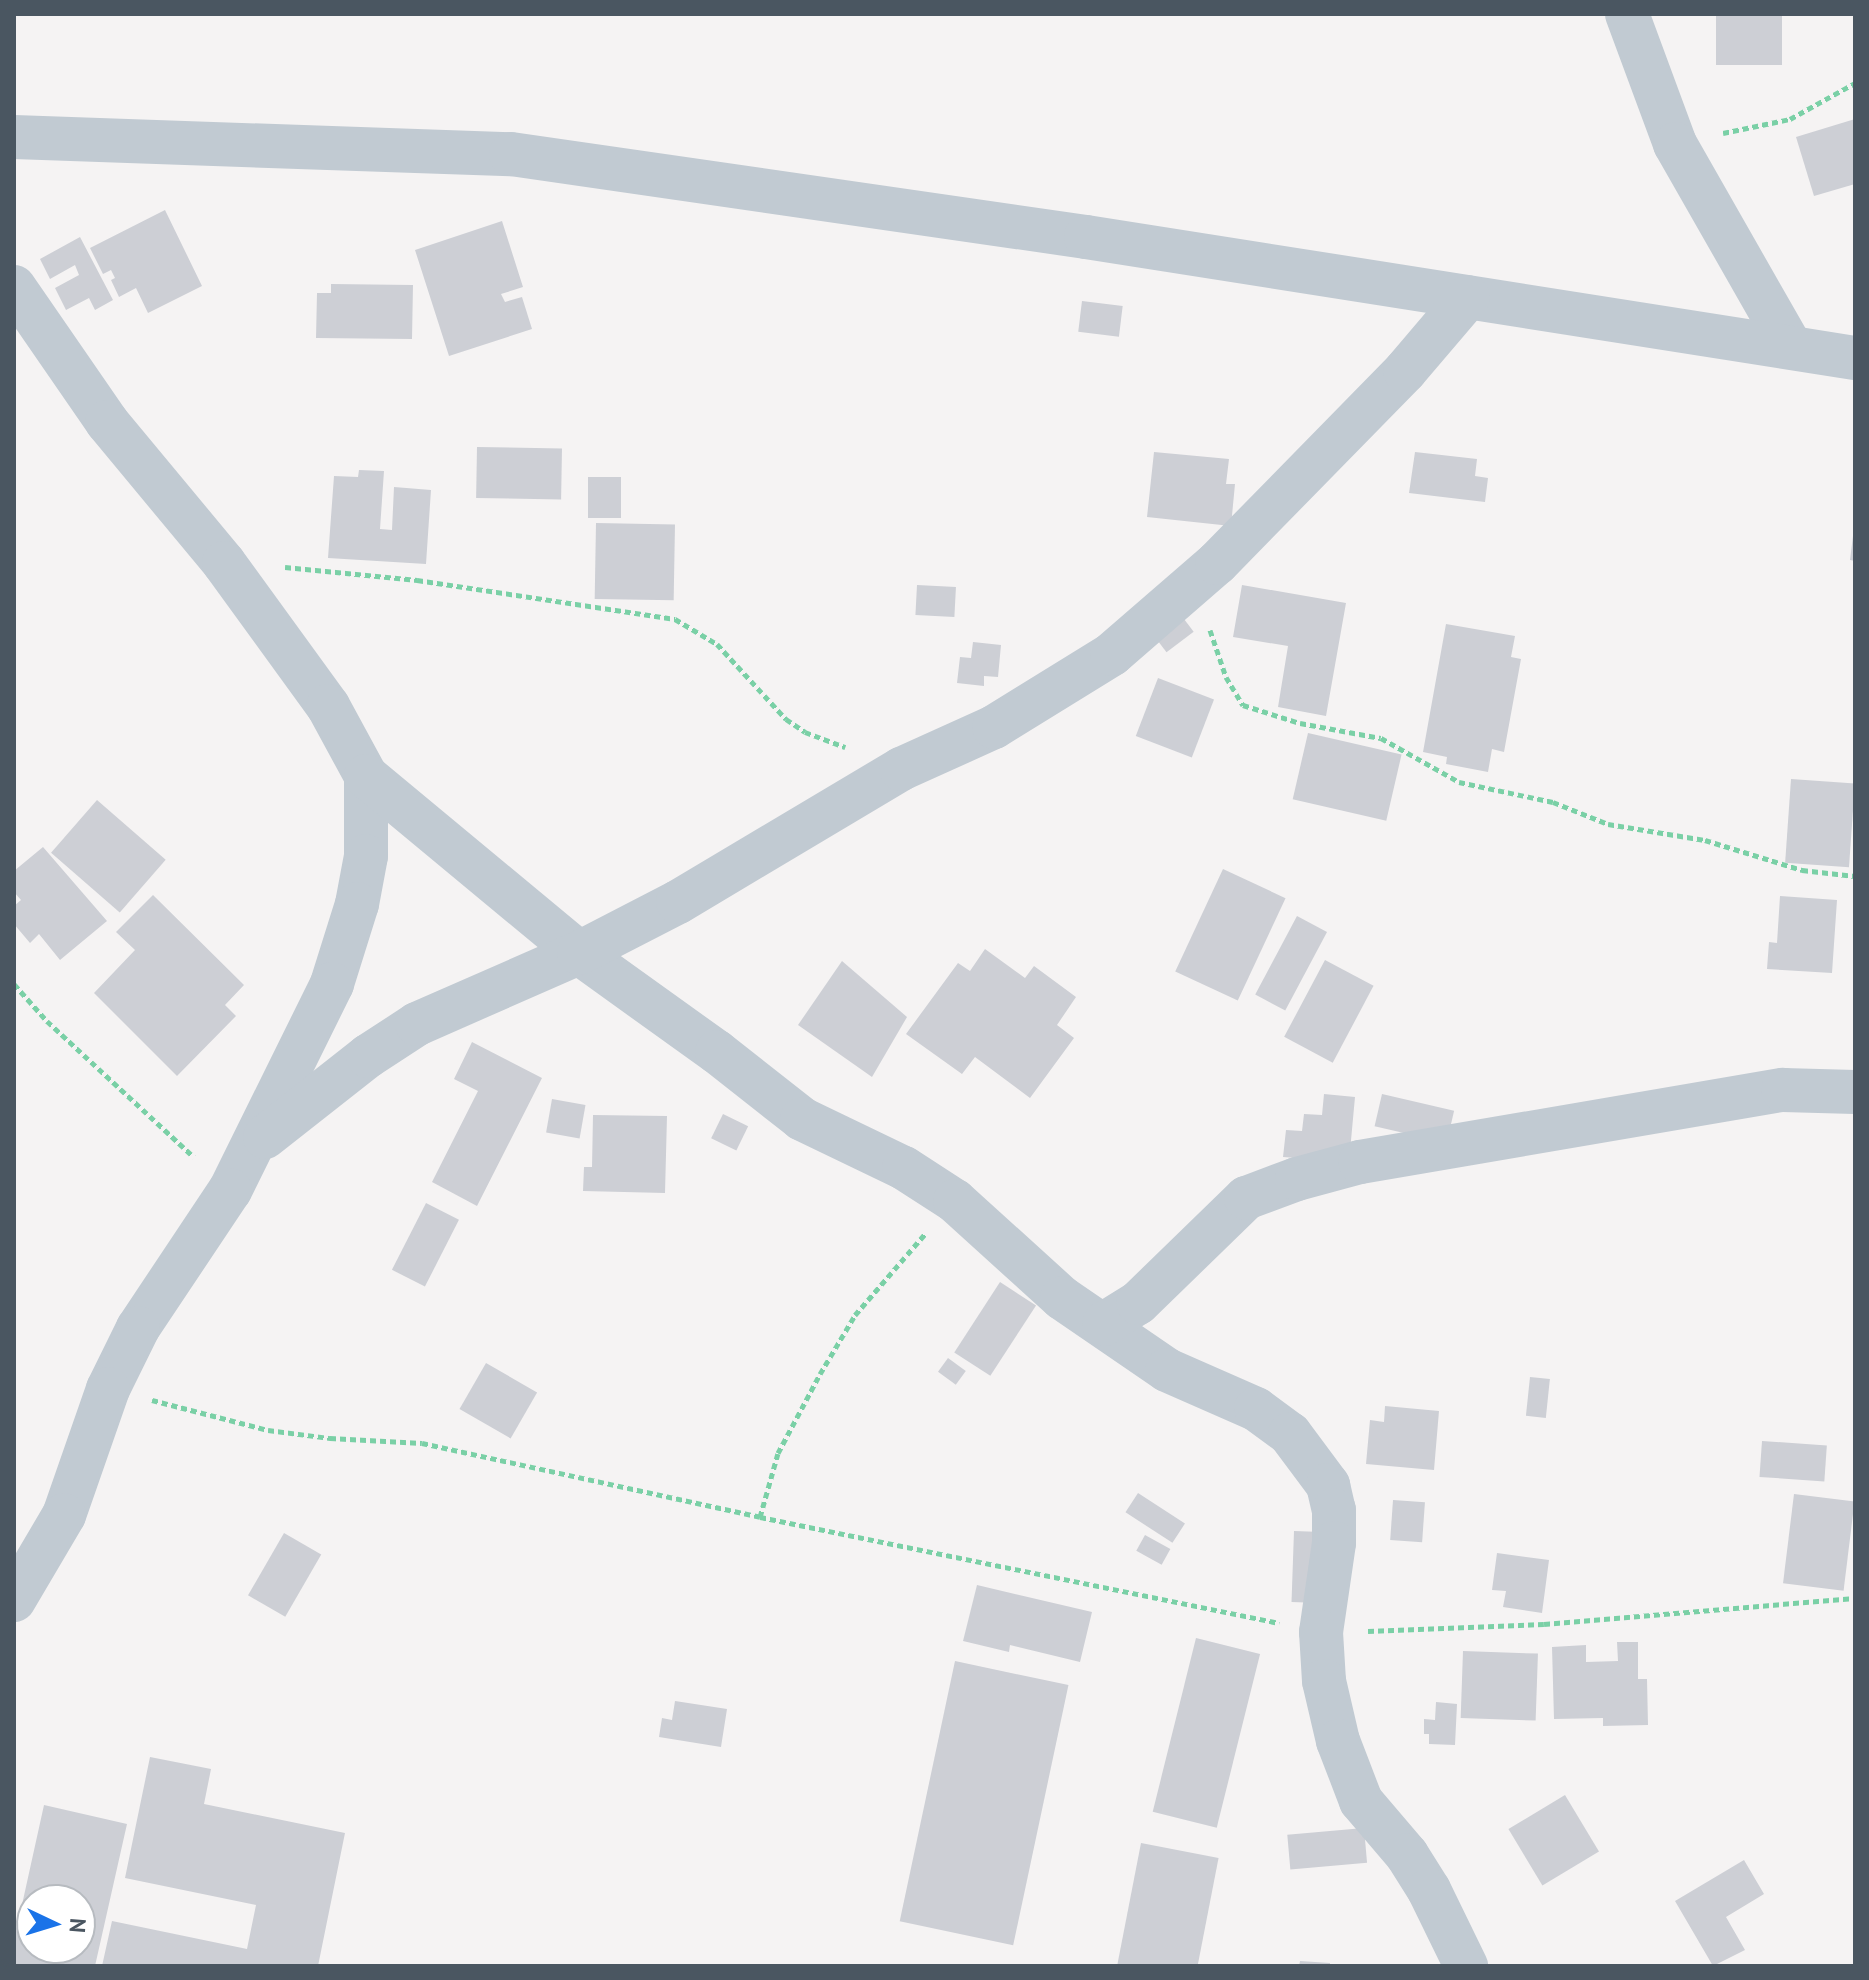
<!DOCTYPE html>
<style>
body{margin:0}
#map{position:relative;width:1869px;height:1980px;overflow:hidden;background:#f5f3f3;font-family:"PT Sans",sans-serif}
div>[style]{position:absolute}
.building>*{inset:0;background:#cdcfd5;transform-origin:0 0}
.path>*{height:5px;margin-top:-2.5px;transform-origin:0;background:repeating-linear-gradient(90deg,#7ad0a6 0 6px,transparent 0 10px)}
.minor>*{height:44px;margin:-22px;padding:0 22px;transform-origin:22px;border-radius:22px;background:#c1cad2}
span{translate:-50% -50%;white-space:nowrap;text-align:center;line-height:1.15;-webkit-text-stroke:7px #fff;paint-order:stroke}
.frame{position:absolute;inset:0;border:16px solid #4a5661;pointer-events:none}
.north{position:absolute;left:16px;top:1884px;width:80px;height:80px;box-sizing:border-box;background:#fff;border:2px solid #b7bbc0;border-radius:50%;rotate:94deg;font-size:22px;font-weight:700;line-height:32px;text-align:center;color:#4a5661}
.north::after{content:'';display:block;margin:auto;width:28px;height:36px;background:#1a73e8;clip-path:polygon(50% 0,100% 100%,50% 72%,0 100%)}
</style>
<div id="map">
<div class="building">
<div style="left:1716px;top:14px;width:66px;height:51px"></div>
<div style="clip-path:polygon(1855px 119px,1855px 184px,1814px 196px,1796px 137px)"></div>
<div style="clip-path:polygon(165px 210px,202px 286px,148px 313px,136px 288px,119px 297px,111px 280px,115px 278px,111px 270px,103px 274px,90px 248px)"></div>
<div style="clip-path:polygon(502px 221px,523px 287px,501px 294px,505px 302px,522px 297px,532px 329px,449px 356px,415px 250px)"></div>
<div style="clip-path:polygon(80px 237px,113px 300px,95px 310px,89px 298px,66px 310px,55px 288px,79px 275px,75px 265px,50px 279px,40px 259px)"></div>
<div style="clip-path:polygon(331px 284px,413px 285px,412px 339px,316px 338px,317px 293px,331px 293px)"></div>
<div style="left:1082px;top:301px;width:41px;height:31px;rotate:7deg"></div>
<div style="left:477px;top:447px;width:85px;height:51px;rotate:1deg"></div>
<div style="clip-path:polygon(1154px 452px,1229px 459px,1226px 484px,1235px 484px,1231px 526px,1147px 517px)"></div>
<div style="clip-path:polygon(1415px 452px,1477px 459px,1475px 476px,1488px 478px,1485px 502px,1409px 493px)"></div>
<div style="clip-path:polygon(359px 470px,384px 471px,380px 529px,392px 530px,394px 487px,431px 490px,426px 564px,328px 558px,334px 476px,358px 477px)"></div>
<div style="left:588px;top:477px;width:33px;height:41px"></div>
<div style="left:596px;top:523px;width:79px;height:76px;rotate:1deg"></div>
<div style="clip-path:polygon(1853px 536px,1855px 536px,1855px 561px,1850px 560px)"></div>
<div style="left:917px;top:585px;width:39px;height:30px;rotate:3deg"></div>
<div style="clip-path:polygon(1242px 585px,1346px 603px,1326px 716px,1278px 707px,1288px 646px,1233px 637px)"></div>
<div style="left:1181px;top:615px;width:21px;height:34px;rotate:53deg"></div>
<div style="clip-path:polygon(1446px 624px,1515px 636px,1511px 657px,1521px 659px,1504px 752px,1492px 749px,1488px 772px,1446px 764px,1447px 757px,1423px 752px)"></div>
<div style="clip-path:polygon(973px 642px,1001px 645px,998px 677px,984px 676px,984px 686px,957px 683px,960px 657px,971px 658px)"></div>
<div style="left:1158px;top:678px;width:60px;height:62px;rotate:21deg"></div>
<div style="left:1308px;top:733px;width:96px;height:68px;rotate:13deg"></div>
<div style="left:1791px;top:779px;width:64px;height:84px;rotate:4deg"></div>
<div style="left:97px;top:800px;width:91px;height:70px;rotate:41deg"></div>
<div style="clip-path:polygon(43px 847px,107px 921px,60px 960px,39px 934px,30px 943px,14px 924px,14px 906px,21px 900px,14px 892px,14px 871px)"></div>
<div style="left:1223px;top:869px;width:69px;height:113px;rotate:25deg"></div>
<div style="clip-path:polygon(153px 895px,244px 985px,225px 1005px,236px 1016px,177px 1076px,94px 993px,135px 950px,116px 932px)"></div>
<div style="clip-path:polygon(1780px 896px,1837px 900px,1832px 973px,1767px 969px,1769px 942px,1777px 943px)"></div>
<div style="left:1297px;top:916px;width:34px;height:89px;rotate:28deg"></div>
<div style="clip-path:polygon(985px 949px,1025px 978px,1034px 966px,1076px 997px,1057px 1025px,1074px 1038px,1030px 1098px,975px 1057px,962px 1074px,906px 1034px,958px 963px,970px 971px)"></div>
<div style="left:1325px;top:960px;width:55px;height:87px;rotate:28deg"></div>
<div style="clip-path:polygon(842px 961px,907px 1017px,872px 1077px,798px 1025px)"></div>
<div style="clip-path:polygon(472px 1042px,542px 1078px,477px 1206px,432px 1182px,478px 1091px,454px 1079px)"></div>
<div style="clip-path:polygon(1324px 1094px,1355px 1097px,1349px 1162px,1283px 1157px,1286px 1130px,1302px 1131px,1304px 1114px,1322px 1115px)"></div>
<div style="left:1382px;top:1094px;width:74px;height:33px;rotate:13deg"></div>
<div style="left:552px;top:1099px;width:34px;height:34px;rotate:10deg"></div>
<div style="left:723px;top:1114px;width:28px;height:27px;rotate:26deg"></div>
<div style="clip-path:polygon(593px 1115px,667px 1116px,665px 1193px,583px 1191px,584px 1167px,592px 1167px)"></div>
<div style="left:426px;top:1203px;width:37px;height:75px;rotate:27deg"></div>
<div style="left:1000px;top:1282px;width:43px;height:84px;rotate:33deg"></div>
<div style="left:948px;top:1358px;width:22px;height:17px;rotate:36deg"></div>
<div style="left:486px;top:1363px;width:59px;height:53px;rotate:30deg"></div>
<div style="left:1530px;top:1377px;width:20px;height:39px;rotate:6deg"></div>
<div style="clip-path:polygon(1385px 1406px,1439px 1411px,1434px 1470px,1366px 1464px,1370px 1420px,1384px 1422px)"></div>
<div style="left:1762px;top:1441px;width:65px;height:36px;rotate:4deg"></div>
<div style="left:1138px;top:1493px;width:56px;height:23px;rotate:33deg"></div>
<div style="left:1794px;top:1494px;width:61px;height:90px;rotate:7deg"></div>
<div style="left:1393px;top:1500px;width:32px;height:40px;rotate:4deg"></div>
<div style="left:1294px;top:1531px;width:28px;height:71px;rotate:2deg"></div>
<div style="left:284px;top:1533px;width:43px;height:72px;rotate:30deg"></div>
<div style="left:1145px;top:1535px;width:29px;height:18px;rotate:29deg"></div>
<div style="clip-path:polygon(1497px 1553px,1549px 1560px,1542px 1613px,1503px 1607px,1506px 1591px,1492px 1590px)"></div>
<div style="clip-path:polygon(977px 1585px,1092px 1612px,1080px 1662px,1010px 1645px,1009px 1652px,963px 1641px)"></div>
<div style="left:1196px;top:1638px;width:66px;height:179px;rotate:14deg"></div>
<div style="clip-path:polygon(1617px 1642px,1638px 1642px,1638px 1679px,1647px 1679px,1648px 1725px,1603px 1726px,1603px 1718px,1554px 1719px,1552px 1647px,1586px 1645px,1586px 1662px,1618px 1661px)"></div>
<div style="left:1463px;top:1651px;width:75px;height:67px;rotate:2deg"></div>
<div style="left:955px;top:1661px;width:116px;height:266px;rotate:12deg"></div>
<div style="clip-path:polygon(675px 1701px,727px 1709px,721px 1747px,659px 1737px,662px 1718px,672px 1720px)"></div>
<div style="clip-path:polygon(1436px 1702px,1457px 1704px,1455px 1745px,1429px 1744px,1429px 1734px,1424px 1734px,1424px 1719px,1435px 1720px)"></div>
<div style="clip-path:polygon(150px 1757px,211px 1769px,204px 1804px,345px 1833px,318px 1966px,102px 1966px,112px 1921px,247px 1949px,256px 1905px,125px 1878px)"></div>
<div style="left:1565px;top:1795px;width:66px;height:66px;rotate:59deg"></div>
<div style="clip-path:polygon(evenodd,44px 1805px,127px 1824px,95px 1966px,14px 1966px,14px 1941px,44px 1805px,32px 1900px,80px 1900px,80px 1948px,32px 1948px,32px 1900px)"></div>
<div style="left:1364px;top:1828px;width:35px;height:77px;rotate:85deg"></div>
<div style="left:1141px;top:1843px;width:79px;height:125px;rotate:11deg"></div>
<div style="clip-path:polygon(1744px 1860px,1764px 1894px,1726px 1917px,1745px 1950px,1713px 1966px,1675px 1901px)"></div>
<div style="clip-path:polygon(1300px 1961px,1330px 1963px,1330px 1966px,1299px 1966px)"></div>
</div>
<div class="path">
<div style="left:1723px;top:133px;width:68px;rotate:-11.8deg"></div>
<div style="left:1790px;top:119px;width:74px;rotate:-29deg"></div>
<div style="left:285px;top:567px;width:133px;rotate:5.6deg"></div>
<div style="left:417px;top:580px;width:261px;rotate:8.6deg"></div>
<div style="left:675px;top:619px;width:49px;rotate:30.8deg"></div>
<div style="left:717px;top:644px;width:102px;rotate:47.4deg"></div>
<div style="left:786px;top:719px;width:23px;rotate:34deg"></div>
<div style="left:805px;top:732px;width:43px;rotate:20.6deg"></div>
<div style="left:1210px;top:630px;width:50px;rotate:71.2deg"></div>
<div style="left:1226px;top:677px;width:33px;rotate:59deg"></div>
<div style="left:1243px;top:705px;width:60px;rotate:17.5deg"></div>
<div style="left:1300px;top:723px;width:82px;rotate:10.5deg"></div>
<div style="left:1381px;top:738px;width:90px;rotate:29.4deg"></div>
<div style="left:1459px;top:782px;width:96px;rotate:12deg"></div>
<div style="left:1553px;top:802px;width:59px;rotate:21.8deg"></div>
<div style="left:1608px;top:824px;width:98px;rotate:9.4deg"></div>
<div style="left:1705px;top:840px;width:102px;rotate:17.2deg"></div>
<div style="left:1802px;top:870px;width:53px;rotate:6.5deg"></div>
<div style="left:14px;top:984px;width:50px;rotate:48.3deg"></div>
<div style="left:47px;top:1021px;width:200px;rotate:42.8deg"></div>
<div style="left:152px;top:1400px;width:120px;rotate:14.5deg"></div>
<div style="left:268px;top:1430px;width:63px;rotate:7.4deg"></div>
<div style="left:330px;top:1438px;width:92px;rotate:3.1deg"></div>
<div style="left:422px;top:1443px;width:346px;rotate:12.3deg"></div>
<div style="left:760px;top:1517px;width:530px;rotate:11.54deg"></div>
<div style="left:760px;top:1517px;width:66px;rotate:-74.3deg"></div>
<div style="left:778px;top:1453px;width:89px;rotate:-62deg"></div>
<div style="left:820px;top:1374px;width:69px;rotate:-59.3deg"></div>
<div style="left:855px;top:1315px;width:107px;rotate:-49.2deg"></div>
<div style="left:1368px;top:1631px;width:176px;rotate:-2.3deg"></div>
<div style="left:1544px;top:1624px;width:312px;rotate:-4.8deg"></div>
</div>
<div class="minor">
<div style="left:1627px;top:14px;width:139px;rotate:69.7deg"></div>
<div style="left:1675px;top:144px;width:234px;rotate:60.3deg"></div>
<div style="left:14px;top:137px;width:497px;rotate:2deg"></div>
<div style="left:511px;top:154px;width:581px;rotate:8.21deg"></div>
<div style="left:1086px;top:237px;width:778px;rotate:8.94deg"></div>
<div style="left:14px;top:287px;width:164px;rotate:55.4deg"></div>
<div style="left:107px;top:422px;width:183px;rotate:50.3deg"></div>
<div style="left:224px;top:563px;width:177px;rotate:54deg"></div>
<div style="left:328px;top:706px;width:80px;rotate:61.5deg"></div>
<div style="left:366px;top:776px;width:80px;rotate:90deg"></div>
<div style="left:366px;top:856px;width:49px;rotate:100.6deg"></div>
<div style="left:357px;top:904px;width:84px;rotate:107.4deg"></div>
<div style="left:332px;top:984px;width:230px;rotate:116.3deg"></div>
<div style="left:230px;top:1190px;width:166px;rotate:123.7deg"></div>
<div style="left:138px;top:1328px;width:68px;rotate:116.2deg"></div>
<div style="left:108px;top:1389px;width:133px;rotate:109.2deg"></div>
<div style="left:64px;top:1515px;width:99px;rotate:120.5deg"></div>
<div style="left:366px;top:776px;width:277px;rotate:39.7deg"></div>
<div style="left:579px;top:953px;width:170px;rotate:35.7deg"></div>
<div style="left:717px;top:1052px;width:108px;rotate:38.2deg"></div>
<div style="left:802px;top:1119px;width:113px;rotate:25.7deg"></div>
<div style="left:904px;top:1168px;width:61px;rotate:32.9deg"></div>
<div style="left:955px;top:1201px;width:144px;rotate:42.2deg"></div>
<div style="left:1062px;top:1298px;width:127px;rotate:34.4deg"></div>
<div style="left:1167px;top:1370px;width:97px;rotate:23.7deg"></div>
<div style="left:1256px;top:1409px;width:42px;rotate:36.3deg"></div>
<div style="left:1290px;top:1434px;width:64px;rotate:53.3deg"></div>
<div style="left:1328px;top:1485px;width:26px;rotate:77deg"></div>
<div style="left:1334px;top:1510px;width:33px;rotate:90deg"></div>
<div style="left:1334px;top:1543px;width:90px;rotate:98.3deg"></div>
<div style="left:1321px;top:1632px;width:49px;rotate:86.5deg"></div>
<div style="left:1324px;top:1681px;width:62px;rotate:76.9deg"></div>
<div style="left:1338px;top:1741px;width:64px;rotate:69deg"></div>
<div style="left:1361px;top:1801px;width:71px;rotate:49.6deg"></div>
<div style="left:1407px;top:1855px;width:41px;rotate:57.8deg"></div>
<div style="left:1429px;top:1890px;width:85px;rotate:64deg"></div>
<div style="left:265px;top:1137px;width:131px;rotate:-38.2deg"></div>
<div style="left:368px;top:1056px;width:59px;rotate:-33.1deg"></div>
<div style="left:417px;top:1024px;width:177px;rotate:-23.7deg"></div>
<div style="left:579px;top:953px;width:111px;rotate:-27.3deg"></div>
<div style="left:678px;top:902px;width:260px;rotate:-30.8deg"></div>
<div style="left:901px;top:769px;width:102px;rotate:-24.3deg"></div>
<div style="left:994px;top:727px;width:139px;rotate:-31.7deg"></div>
<div style="left:1112px;top:654px;width:139px;rotate:-40.9deg"></div>
<div style="left:1217px;top:563px;width:269px;rotate:-45.6deg"></div>
<div style="left:1405px;top:371px;width:97px;rotate:-49.6deg"></div>
<div style="left:1104px;top:1324px;width:40px;rotate:-32deg"></div>
<div style="left:1138px;top:1303px;width:151px;rotate:-44.2deg"></div>
<div style="left:1246px;top:1198px;width:54px;rotate:-20.4deg"></div>
<div style="left:1297px;top:1179px;width:65px;rotate:-15.1deg"></div>
<div style="left:1360px;top:1162px;width:429px;rotate:-9.7deg"></div>
<div style="left:1783px;top:1090px;width:72px;rotate:1.6deg"></div>
</div>
<div class="frame"></div>
<div class="north">N</div>
</div>
